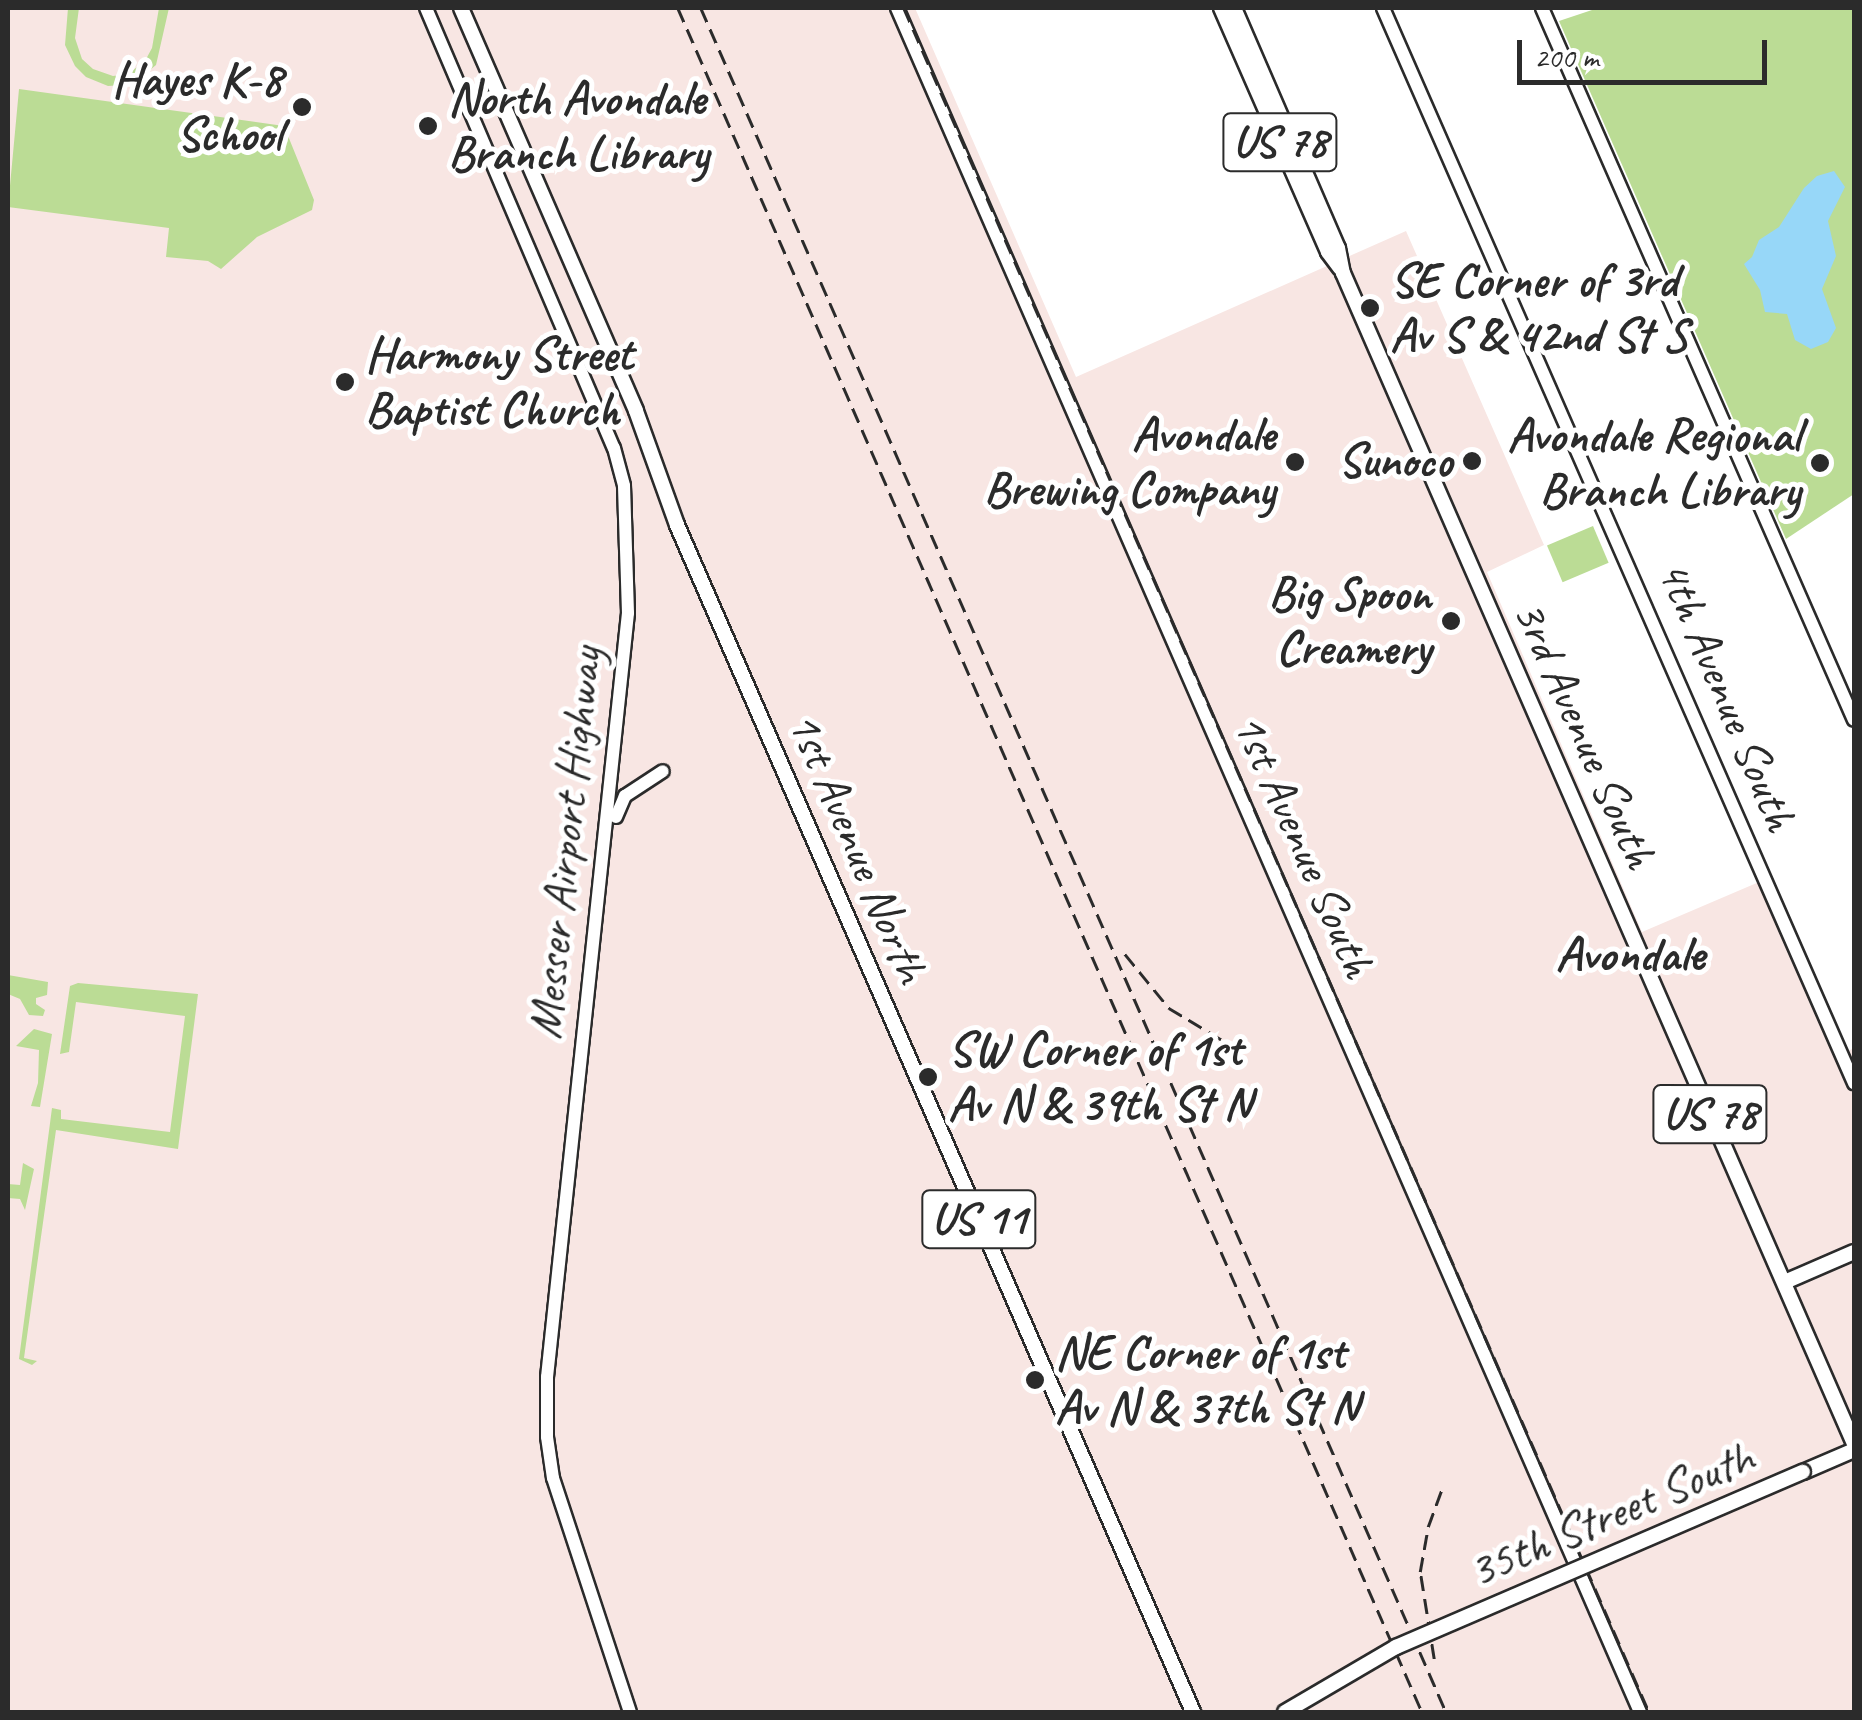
<!DOCTYPE html>
<style>
body{margin:0}
#map{position:relative;width:1862px;height:1720px;overflow:hidden;background:#fff;font-family:Caveat,sans-serif}
div>[style]{position:absolute}
.built>*{inset:0;background:#f8e6e3}
.green>*{inset:0;background:#bbdc95;transform-origin:0 0}
.water>*{inset:0;background:#97d7f8}
.roads{filter:drop-shadow(2px 0 #2b2b2b) drop-shadow(-2px 0 #2b2b2b) drop-shadow(0 2px #2b2b2b) drop-shadow(0 -2px #2b2b2b)}
.secondary>*{height:12px;margin:-6px;padding:0 6px;transform-origin:6px;border-radius:6px;background:#fff}
.primary>*{height:14px;margin:-7px;padding:0 7px;transform-origin:7px;border-radius:7px;background:#fff}
.rail>*{height:2.5px;margin-top:-1.25px;transform-origin:0;background:repeating-linear-gradient(90deg,#2b2b2b 0 15px,transparent 0 23px)}
.bridges{filter:drop-shadow(2px 0 #2b2b2b) drop-shadow(-2px 0 #2b2b2b) drop-shadow(0 2px #2b2b2b) drop-shadow(0 -2px #2b2b2b)}
.primary-bridge>*{height:14px;margin:-7px;padding:0 7px;transform-origin:7px;border-radius:7px;background:#fff}
.dots>*{width:28px;height:28px;translate:-50% -50%;box-sizing:border-box;border:5px solid #fff;border-radius:50%}
span{translate:-50% -50%;white-space:nowrap;text-align:center;line-height:1.15;-webkit-text-stroke:10px #fff;paint-order:stroke}
.shield-label span{padding:2px 8px;background:#fff;border:2px solid;border-radius:8px;-webkit-text-stroke-width:0}
.shield-label{font-size:45px;color:#2b2b2b;font-weight:700}
.poi-label{font-size:48px;color:#2b2b2b;font-weight:700}
.right{translate:-100% -50%;text-align:right}
.left{translate:0 -50%;text-align:left}
.street-label{font-size:48px;color:#2b2b2b}
.neighbourhood-label{font-size:50px;color:#2b2b2b;font-weight:700}
.frame{position:absolute;inset:0;border:10px solid #2b2b2b;pointer-events:none}
.scale{position:absolute;left:1517px;top:40px;width:250px;height:45px;box-sizing:border-box;border:5px solid #2b2b2b;border-top:0;padding-left:12px;font-size:30px;line-height:35px;white-space:nowrap;color:#2b2b2b;-webkit-text-stroke:8px #fff;paint-order:stroke}
</style>
<div id="map">
<div class="built">
<div style="clip-path:polygon(8px 8px,915px 8px,1076px 377px,1406px 231px,1544px 545px,1487px 572px,1642px 932px,1759px 882px,1836px 1057px,1854px 1048px,1854px 1712px,8px 1712px)"></div>
</div>
<div class="green">
<div style="clip-path:polygon(68px 8px,79px 8px,75px 38px,82px 59px,93px 69px,113px 76px,128px 74px,145px 61px,152px 48px,159px 8px,169px 8px,156px 65px,138px 80px,123px 85px,108px 86px,86px 77px,75px 66px,65px 45px)"></div>
<div style="clip-path:polygon(1598px 8px,1854px 8px,1854px 494px,1786px 539px,1559px 21px)"></div>
<div style="clip-path:polygon(19px 89px,284px 126px,314px 200px,312px 210px,257px 237px,221px 269px,208px 261px,166px 257px,169px 228px,8px 207px)"></div>
<div style="left:1593px;top:526px;width:40px;height:50px;rotate:67deg"></div>
<div style="clip-path:polygon(8px 975px,48px 982px,47px 995px,36px 998px,36px 1004px,45px 1010px,43px 1016px,29px 1015px,20px 999px,8px 994px)"></div>
<div style="clip-path:polygon(78px 983px,198px 994px,178px 1149px,56px 1130px,24px 1358px,37px 1361px,32px 1365px,19px 1359px,52px 1108px,61px 1110px,61px 1119px,170px 1132px,185px 1016px,76px 1002px,69px 1052px,60px 1054px,70px 986px)"></div>
<div style="clip-path:polygon(34px 1029px,52px 1034px,40px 1107px,31px 1106px,38px 1083px,39px 1050px,16px 1046px)"></div>
<div style="clip-path:polygon(23px 1163px,34px 1169px,25px 1210px,20px 1199px,8px 1198px,8px 1184px,20px 1185px)"></div>
</div>
<div class="water">
<div style="clip-path:polygon(1834px 171px,1845px 187px,1828px 221px,1836px 256px,1822px 289px,1836px 328px,1828px 342px,1811px 349px,1795px 340px,1787px 314px,1765px 312px,1760px 290px,1744px 264px,1752px 257px,1759px 240px,1779px 227px,1804px 188px,1817px 176px)"></div>
</div>
<div class="roads">
<div class="secondary">
<div style="left:426px;top:8px;width:478px;rotate:66.9deg"></div>
<div style="left:614px;top:448px;width:39px;rotate:75deg"></div>
<div style="left:624px;top:486px;width:127px;rotate:88.2deg"></div>
<div style="left:628px;top:613px;width:768px;rotate:96.05deg"></div>
<div style="left:547px;top:1377px;width:60px;rotate:90deg"></div>
<div style="left:547px;top:1437px;width:41px;rotate:81.7deg"></div>
<div style="left:553px;top:1478px;width:246px;rotate:71.8deg"></div>
<div style="left:897px;top:8px;width:1859px;rotate:66.44deg"></div>
<div style="left:1383px;top:8px;width:1174px;rotate:66.34deg"></div>
<div style="left:1542px;top:8px;width:777px;rotate:66.34deg"></div>
<div style="left:616px;top:817px;width:23px;rotate:-67deg"></div>
<div style="left:625px;top:796px;width:45px;rotate:-33.3deg"></div>
</div>
<div class="primary">
<div style="left:461px;top:8px;width:439px;rotate:66.5deg"></div>
<div style="left:636px;top:411px;width:121px;rotate:70.2deg"></div>
<div style="left:677px;top:525px;width:1294px;rotate:66.5deg"></div>
<div style="left:1221px;top:8px;width:266px;rotate:66.3deg"></div>
<div style="left:1328px;top:252px;width:20px;rotate:53deg"></div>
<div style="left:1234px;top:8px;width:262px;rotate:66.6deg"></div>
<div style="left:1338px;top:248px;width:25px;rotate:79deg"></div>
<div style="left:1343px;top:273px;width:1278px;rotate:66.42deg"></div>
<div style="left:1787px;top:1281px;width:73px;rotate:-23.4deg"></div>
<div style="left:1803px;top:1472px;width:56px;rotate:-23.3deg"></div>
</div>
</div>
<div class="rail">
<div style="left:678px;top:8px;width:1859px;rotate:66.41deg"></div>
<div style="left:701px;top:8px;width:1860px;rotate:66.38deg"></div>
<div style="left:904px;top:8px;width:1860px;rotate:66.38deg"></div>
<div style="left:1125px;top:954px;width:70px;rotate:50.8deg"></div>
<div style="left:1169px;top:1008px;width:64px;rotate:31deg"></div>
<div style="left:1434px;top:1659px;width:88px;rotate:-99.1deg"></div>
<div style="left:1420px;top:1572px;width:46px;rotate:-79.9deg"></div>
<div style="left:1428px;top:1527px;width:44px;rotate:-69.9deg"></div>
</div>
<div class="bridges">
<div class="primary-bridge">
<div style="left:1285px;top:1712px;width:129px;rotate:-30.4deg"></div>
<div style="left:1396px;top:1647px;width:443px;rotate:-23.3deg"></div>
</div>
</div>
<div class="dots">
<div style="left:302px;top:107px;background:#2b2b2b"></div>
<div style="left:428px;top:126px;background:#2b2b2b"></div>
<div style="left:1370px;top:308px;background:#2b2b2b"></div>
<div style="left:345px;top:382px;background:#2b2b2b"></div>
<div style="left:1472px;top:461px;background:#2b2b2b"></div>
<div style="left:1295px;top:462px;background:#2b2b2b"></div>
<div style="left:1820px;top:463px;background:#2b2b2b"></div>
<div style="left:1451px;top:621px;background:#2b2b2b"></div>
<div style="left:928px;top:1077px;background:#2b2b2b"></div>
<div style="left:1035px;top:1380px;background:#2b2b2b"></div>
</div>
<div class="shield-label">
<span style="left:1280px;top:142px">US 78</span>
<span style="left:1710px;top:1114px">US 78</span>
<span style="left:979px;top:1219px">US 11</span>
</div>
<div class="poi-label">
<span class="right" style="left:282px;top:107px">Hayes K-8<br>School</span>
<span class="left" style="left:448px;top:126px">North Avondale<br>Branch Library</span>
<span class="left" style="left:1390px;top:308px">SE Corner of 3rd<br>Av S &amp; 42nd St S</span>
<span class="left" style="left:365px;top:382px">Harmony Street<br>Baptist Church</span>
<span class="right" style="left:1275px;top:462px">Avondale<br>Brewing Company</span>
<span class="right" style="left:1800px;top:463px">Avondale Regional<br>Branch Library</span>
<span class="right" style="left:1452px;top:461px">Sunoco</span>
<span class="right" style="left:1431px;top:621px">Big Spoon<br>Creamery</span>
<span class="left" style="left:948px;top:1077px">SW Corner of 1st<br>Av N &amp; 39th St N</span>
<span class="left" style="left:1055px;top:1380px">NE Corner of 1st<br>Av N &amp; 37th St N</span>
</div>
<div class="street-label">
<span style="left:1727px;top:695px;rotate:67deg">4th Avenue South</span>
<span style="left:1585px;top:734px;rotate:66deg">3rd Avenue South</span>
<span style="left:565px;top:843px;rotate:-84deg">Messer Airport Highway</span>
<span style="left:1304px;top:845px;rotate:66deg">1st Avenue South</span>
<span style="left:858px;top:847px;rotate:67deg">1st Avenue North</span>
<span style="left:1611px;top:1514px;rotate:-23deg">35th Street South</span>
</div>
<div class="neighbourhood-label">
<span style="left:1630px;top:954px">Avondale</span>
</div>
<div class="frame"></div>
<div class="scale">200 m</div>
</div>
